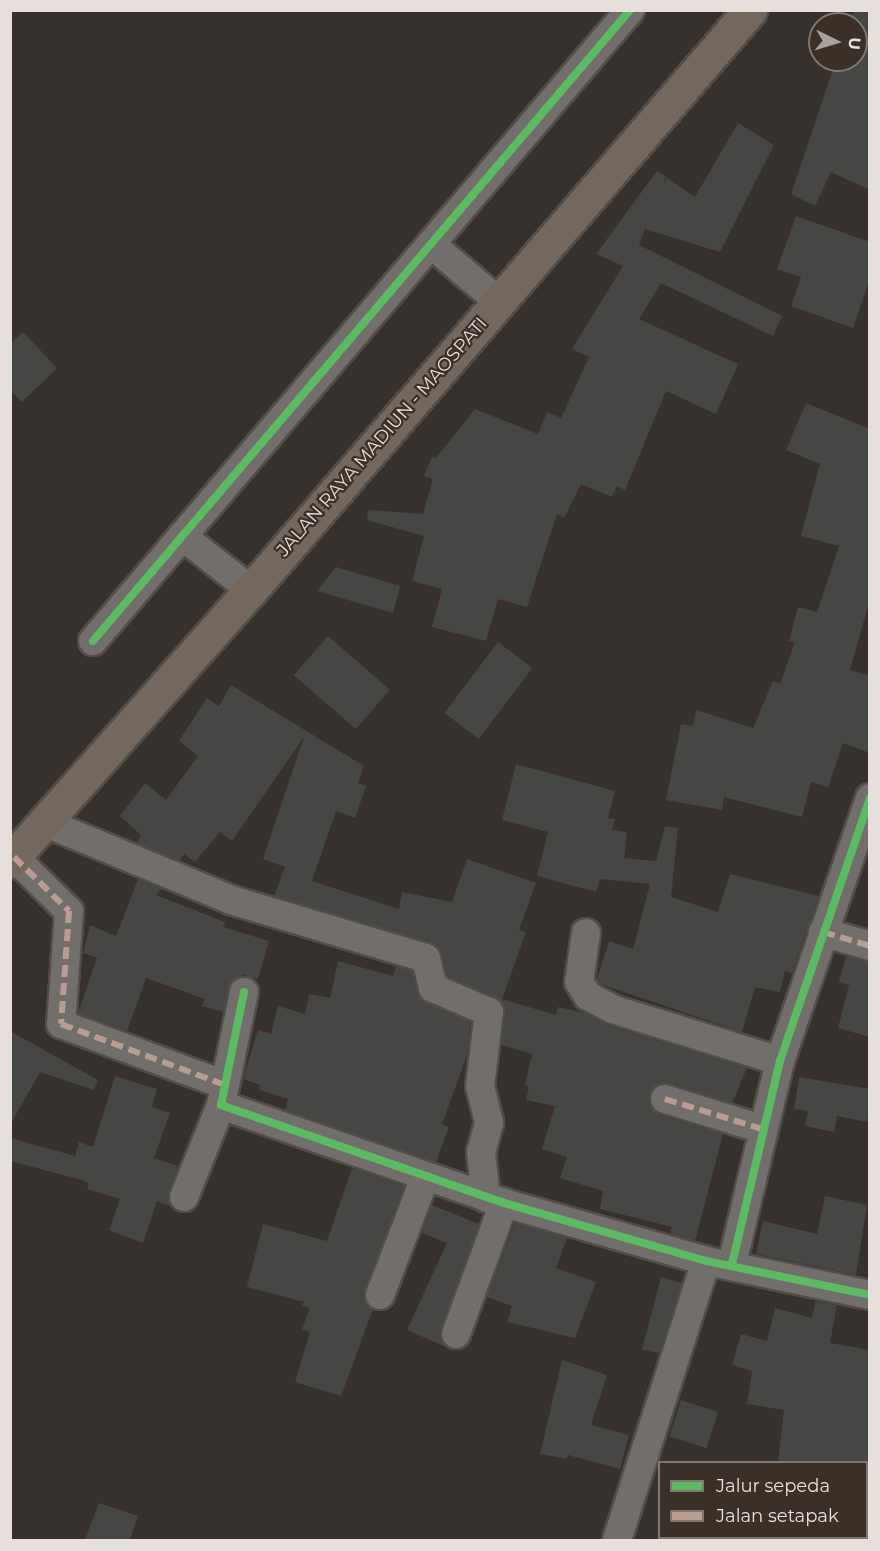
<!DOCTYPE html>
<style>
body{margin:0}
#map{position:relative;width:880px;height:1551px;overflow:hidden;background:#36312c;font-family:Montserrat,sans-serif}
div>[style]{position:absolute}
.building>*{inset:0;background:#464644;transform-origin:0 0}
.roads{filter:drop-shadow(2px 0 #524d49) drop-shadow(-2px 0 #524d49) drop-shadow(0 2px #524d49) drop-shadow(0 -2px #524d49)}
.minor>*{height:28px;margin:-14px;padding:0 14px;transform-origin:14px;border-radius:14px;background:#726e6b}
.trunk>*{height:33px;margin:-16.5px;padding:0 16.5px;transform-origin:16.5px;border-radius:16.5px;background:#74685e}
.quiet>*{height:6px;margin-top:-3px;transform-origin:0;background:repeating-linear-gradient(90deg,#b99d93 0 12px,transparent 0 18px)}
.cycleway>*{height:8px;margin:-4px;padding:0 4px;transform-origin:4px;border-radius:4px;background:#5cba63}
span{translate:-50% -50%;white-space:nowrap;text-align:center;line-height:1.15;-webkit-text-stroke:4.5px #3a3028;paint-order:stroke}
.street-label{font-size:18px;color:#e6dfdb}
.frame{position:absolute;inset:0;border:12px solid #e6dfdb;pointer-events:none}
.legend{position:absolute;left:658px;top:1461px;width:210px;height:78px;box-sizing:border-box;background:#3a3028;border:2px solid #7f7670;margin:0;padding:8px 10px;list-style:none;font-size:18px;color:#e6dfdb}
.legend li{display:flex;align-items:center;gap:12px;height:30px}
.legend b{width:30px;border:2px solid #7f7670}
.north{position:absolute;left:808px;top:12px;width:60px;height:60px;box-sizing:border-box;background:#3a3028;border:2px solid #7f7670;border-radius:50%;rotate:95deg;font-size:16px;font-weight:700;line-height:24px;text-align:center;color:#e6dfdb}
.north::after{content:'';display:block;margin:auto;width:21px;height:27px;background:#a8a29e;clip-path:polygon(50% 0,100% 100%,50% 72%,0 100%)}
</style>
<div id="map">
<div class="building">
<div style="clip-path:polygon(854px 10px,870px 10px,870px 190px,831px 172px,815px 206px,791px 194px,836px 60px,856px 60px,856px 24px,849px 24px)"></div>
<div style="clip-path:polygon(738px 123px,774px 145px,720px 252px,645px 229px,639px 245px,782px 316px,773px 336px,661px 283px,639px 319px,738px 364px,716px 414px,666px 391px,625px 490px,617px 486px,612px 497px,581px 484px,564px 518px,557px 514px,527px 607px,498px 599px,486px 641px,432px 627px,442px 589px,412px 581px,424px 536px,367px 520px,368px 510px,423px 514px,433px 479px,424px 476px,432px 457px,436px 458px,475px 409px,538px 434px,547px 412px,561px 418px,589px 357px,572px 349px,623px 266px,596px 254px,657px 171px,666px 176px,663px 184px,667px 178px,695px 197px)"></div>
<div style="clip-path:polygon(796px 216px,870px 242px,870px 278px,853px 328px,791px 306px,801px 277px,777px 269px)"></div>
<div style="clip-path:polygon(23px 332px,57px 368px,22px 402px,10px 390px,10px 344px)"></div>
<div style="clip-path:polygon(806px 403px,870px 429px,870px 599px,850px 670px,870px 676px,870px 753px,843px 743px,828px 787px,811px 782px,802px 817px,724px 797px,722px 810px,666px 800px,681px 724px,693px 726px,696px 710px,753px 728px,773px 681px,780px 684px,795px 642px,789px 641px,798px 607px,817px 612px,839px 546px,801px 536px,820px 464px,786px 450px)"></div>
<div style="clip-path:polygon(336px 567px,400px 586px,393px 613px,317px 591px)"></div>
<div style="left:328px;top:636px;width:82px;height:52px;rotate:41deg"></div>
<div style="left:498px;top:642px;width:43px;height:89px;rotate:37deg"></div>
<div style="clip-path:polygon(231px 685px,364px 766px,358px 783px,366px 786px,355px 818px,336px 811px,312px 881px,399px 909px,402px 892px,452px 902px,467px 859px,536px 883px,519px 930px,526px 932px,502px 999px,556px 1015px,558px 1007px,585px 1013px,607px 1025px,747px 1068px,732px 1103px,669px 1083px,654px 1087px,649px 1095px,649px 1103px,660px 1115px,723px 1134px,695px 1241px,670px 1233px,672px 1227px,600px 1209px,603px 1191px,560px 1178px,567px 1157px,542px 1149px,555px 1106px,526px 1100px,529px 1087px,525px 1086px,532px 1054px,502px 1045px,503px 1003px,447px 976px,438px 946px,274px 896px,285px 867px,263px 859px,304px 737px,232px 841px,220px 832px,195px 862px,184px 854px,180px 861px,136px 843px,141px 835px,120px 816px,145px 783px,166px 800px,198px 756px,179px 741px,207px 698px,219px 706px)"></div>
<div style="clip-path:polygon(516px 764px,615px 791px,608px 818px,615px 819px,612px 830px,627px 832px,624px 858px,656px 861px,665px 826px,678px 828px,671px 897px,718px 912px,730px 874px,819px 896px,792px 973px,785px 971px,780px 992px,755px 987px,742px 1032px,600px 984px,597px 979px,609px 941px,633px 949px,650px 884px,600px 879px,596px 892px,537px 876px,548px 832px,502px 820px)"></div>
<div style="clip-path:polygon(138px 879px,161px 889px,156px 895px,225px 922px,223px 927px,269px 941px,258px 979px,243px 975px,232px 981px,223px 1012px,202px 1006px,205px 999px,146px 978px,127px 1031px,78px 1013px,97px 958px,83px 953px,90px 925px,116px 936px)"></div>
<div style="clip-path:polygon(846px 956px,870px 962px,870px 1037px,838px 1028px,849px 985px,839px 982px)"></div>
<div style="clip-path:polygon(338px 961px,393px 976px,396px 966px,412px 971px,421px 999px,471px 1022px,467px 1055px,442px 1124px,449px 1127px,436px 1162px,285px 1110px,288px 1099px,259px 1090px,260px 1085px,243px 1079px,258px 1030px,271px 1034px,278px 1006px,305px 1014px,309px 994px,330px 998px)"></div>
<div style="clip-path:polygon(10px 1031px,98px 1080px,94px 1090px,40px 1072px,10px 1125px)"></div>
<div style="clip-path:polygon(115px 1076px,157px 1089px,152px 1107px,170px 1113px,154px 1158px,178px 1166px,169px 1191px,170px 1206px,157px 1201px,143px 1243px,109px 1230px,120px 1199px,87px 1189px,89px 1183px,82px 1180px,10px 1161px,10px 1138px,75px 1156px,79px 1142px,93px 1147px)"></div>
<div style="clip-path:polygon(799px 1077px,870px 1089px,867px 1122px,837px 1116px,834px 1132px,805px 1126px,808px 1111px,794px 1109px)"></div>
<div style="clip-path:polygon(352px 1168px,404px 1186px,365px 1289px,364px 1298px,373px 1309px,341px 1396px,295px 1382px,310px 1332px,302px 1329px,310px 1308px,302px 1305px,304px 1302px,247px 1287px,263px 1224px,327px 1241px)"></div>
<div style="clip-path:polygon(825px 1196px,867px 1205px,856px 1275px,756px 1254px,763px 1221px,817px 1234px)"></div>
<div style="clip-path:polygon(432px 1205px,479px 1224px,441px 1328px,444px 1346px,407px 1330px,447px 1243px,422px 1233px)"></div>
<div style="clip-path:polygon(515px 1223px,567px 1238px,556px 1268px,596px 1282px,575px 1338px,507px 1322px,512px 1306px,487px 1297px)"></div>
<div style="clip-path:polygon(661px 1277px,682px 1283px,659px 1353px,642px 1350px)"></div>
<div style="clip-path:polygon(815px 1301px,837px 1305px,830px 1343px,870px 1350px,870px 1462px,778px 1462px,784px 1410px,747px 1404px,752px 1371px,732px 1365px,741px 1334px,767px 1341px,775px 1308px,812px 1318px)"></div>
<div style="clip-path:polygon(562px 1360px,607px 1375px,591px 1425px,629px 1435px,620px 1469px,568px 1455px,567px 1459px,540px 1454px)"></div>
<div style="left:681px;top:1400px;width:39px;height:38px;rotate:18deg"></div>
<div style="clip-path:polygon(99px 1503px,138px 1516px,130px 1540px,85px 1540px)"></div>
</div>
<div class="roads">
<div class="minor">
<div style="left:431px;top:244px;width:89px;rotate:40.5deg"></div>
<div style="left:182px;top:536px;width:88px;rotate:38deg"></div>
<div style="left:93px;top:641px;width:829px;rotate:-49.6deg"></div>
<div style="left:44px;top:822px;width:203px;rotate:22.6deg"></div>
<div style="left:231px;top:900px;width:203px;rotate:16.6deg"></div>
<div style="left:426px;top:958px;width:31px;rotate:77deg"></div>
<div style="left:433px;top:988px;width:61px;rotate:23.2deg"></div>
<div style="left:489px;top:1012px;width:75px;rotate:96.9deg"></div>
<div style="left:480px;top:1086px;width:38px;rotate:76deg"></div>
<div style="left:489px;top:1123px;width:30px;rotate:105deg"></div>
<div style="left:481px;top:1152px;width:46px;rotate:83.8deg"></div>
<div style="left:14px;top:857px;width:77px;rotate:44.5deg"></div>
<div style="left:69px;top:911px;width:113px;rotate:94deg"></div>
<div style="left:61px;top:1024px;width:175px;rotate:20.4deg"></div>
<div style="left:823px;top:932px;width:49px;rotate:16.6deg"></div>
<div style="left:586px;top:933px;width:49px;rotate:98.1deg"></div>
<div style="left:579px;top:982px;width:17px;rotate:57deg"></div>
<div style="left:588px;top:996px;width:27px;rotate:28deg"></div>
<div style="left:612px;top:1009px;width:176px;rotate:17.2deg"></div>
<div style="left:244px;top:992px;width:115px;rotate:101.5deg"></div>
<div style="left:221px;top:1105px;width:299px;rotate:19.1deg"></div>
<div style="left:504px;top:1203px;width:210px;rotate:16deg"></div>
<div style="left:706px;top:1261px;width:167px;rotate:11.7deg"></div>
<div style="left:665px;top:1099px;width:102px;rotate:17.2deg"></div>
<div style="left:184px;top:1197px;width:99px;rotate:-68.1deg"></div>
<div style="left:732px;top:1264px;width:209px;rotate:-76.7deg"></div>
<div style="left:780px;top:1061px;width:278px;rotate:-71.1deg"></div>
<div style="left:380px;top:1295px;width:125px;rotate:-69deg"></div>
<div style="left:456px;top:1334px;width:140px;rotate:-69.9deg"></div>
<div style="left:617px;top:1540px;width:293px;rotate:-72.3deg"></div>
</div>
<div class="trunk">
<div style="left:10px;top:861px;width:363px;rotate:-48.4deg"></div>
<div style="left:251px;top:590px;width:765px;rotate:-49.29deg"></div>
</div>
</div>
<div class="quiet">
<div style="left:14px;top:857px;width:77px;rotate:44.5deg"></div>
<div style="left:69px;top:911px;width:113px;rotate:94deg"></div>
<div style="left:61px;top:1024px;width:175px;rotate:20.4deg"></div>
<div style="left:823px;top:932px;width:49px;rotate:16.6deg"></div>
<div style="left:665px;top:1099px;width:102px;rotate:17.2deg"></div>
</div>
<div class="cycleway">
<div style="left:93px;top:641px;width:829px;rotate:-49.6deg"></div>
<div style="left:244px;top:992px;width:115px;rotate:101.5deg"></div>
<div style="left:221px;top:1105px;width:299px;rotate:19.1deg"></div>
<div style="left:504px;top:1203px;width:210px;rotate:16deg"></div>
<div style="left:706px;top:1261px;width:167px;rotate:11.7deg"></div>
<div style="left:732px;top:1264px;width:209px;rotate:-76.7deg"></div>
<div style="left:780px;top:1061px;width:278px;rotate:-71.1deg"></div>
</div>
<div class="street-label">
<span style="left:382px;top:437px;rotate:-49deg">JALAN RAYA MADIUN - MAOSPATI</span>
</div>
<div class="frame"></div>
<ul class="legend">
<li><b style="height:8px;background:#5cba63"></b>Jalur sepeda</li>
<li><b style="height:8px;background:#b99d93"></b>Jalan setapak</li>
</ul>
<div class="north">U</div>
</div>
